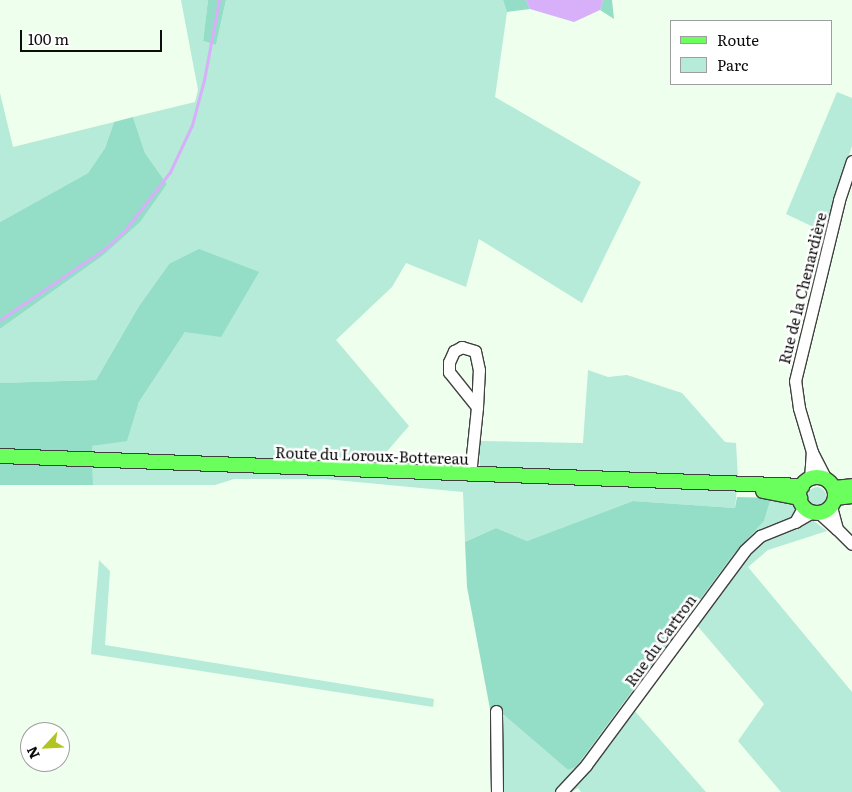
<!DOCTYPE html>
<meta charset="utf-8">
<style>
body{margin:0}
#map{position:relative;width:852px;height:792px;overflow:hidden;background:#eeffed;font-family:Literata,serif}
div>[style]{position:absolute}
.green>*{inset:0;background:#b5ebd8}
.round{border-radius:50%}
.forest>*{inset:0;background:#94ddc7}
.water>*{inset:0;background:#d7b0f9}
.stream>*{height:3px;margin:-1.5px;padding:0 1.5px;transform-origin:1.5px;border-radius:1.5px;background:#d7b0f9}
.roads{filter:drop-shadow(1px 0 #404040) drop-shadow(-1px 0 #404040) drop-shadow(0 1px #404040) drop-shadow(0 -1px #404040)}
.minor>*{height:11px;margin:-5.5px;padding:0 5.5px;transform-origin:5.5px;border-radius:5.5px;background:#fff}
.major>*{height:14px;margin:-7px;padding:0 7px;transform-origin:7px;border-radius:7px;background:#6bff5e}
.major>.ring{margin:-7px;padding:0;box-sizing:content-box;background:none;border:14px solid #6bff5e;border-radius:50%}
span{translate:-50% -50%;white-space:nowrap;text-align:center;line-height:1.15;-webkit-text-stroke:5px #fff;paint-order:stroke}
.street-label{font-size:15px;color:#0d0d0d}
.legend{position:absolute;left:670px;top:20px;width:162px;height:65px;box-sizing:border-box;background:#fff;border:1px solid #9e9e9e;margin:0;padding:6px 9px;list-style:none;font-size:15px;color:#0d0d0d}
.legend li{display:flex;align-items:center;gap:10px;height:25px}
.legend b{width:25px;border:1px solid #9e9e9e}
.north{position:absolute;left:20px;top:722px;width:50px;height:50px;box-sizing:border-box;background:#fff;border:1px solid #9e9e9e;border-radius:50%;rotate:245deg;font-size:14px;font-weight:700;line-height:20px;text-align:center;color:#0d0d0d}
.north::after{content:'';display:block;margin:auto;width:18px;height:22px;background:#b1c41f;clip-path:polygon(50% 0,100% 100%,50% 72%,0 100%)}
.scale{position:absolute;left:20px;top:30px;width:142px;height:22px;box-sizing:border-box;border:2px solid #0d0d0d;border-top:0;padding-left:6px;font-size:15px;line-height:18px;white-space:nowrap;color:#0d0d0d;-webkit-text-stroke:4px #fff;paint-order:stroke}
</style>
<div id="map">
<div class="green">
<div style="clip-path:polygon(181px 0,208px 0,203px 41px,216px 45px,226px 0,503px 0,507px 12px,495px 97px,641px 182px,582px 303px,479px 239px,466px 287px,406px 263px,392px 287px,336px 340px,409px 426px,382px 457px,383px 465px,480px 471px,479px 441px,583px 443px,588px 370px,608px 377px,627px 375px,682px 393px,725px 442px,736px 443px,738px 479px,735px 508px,633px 501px,527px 541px,496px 528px,465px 542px,463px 492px,325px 479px,234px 479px,215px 485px,93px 485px,92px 446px,127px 440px,139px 402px,185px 332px,169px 264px,139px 306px,96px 380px,0 383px,0 329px,101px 257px,167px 184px,145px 153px,133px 117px,195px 102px,198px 90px)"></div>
<div style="clip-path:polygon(837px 92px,852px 98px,852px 146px,824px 232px,786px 214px)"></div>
<div style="clip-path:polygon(0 93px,13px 147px,114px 122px,105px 148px,88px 173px,0 222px)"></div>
<div class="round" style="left:808px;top:487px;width:18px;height:18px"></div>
<div style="clip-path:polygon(771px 498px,789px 502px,827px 531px,768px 550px,748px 567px,852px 692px,852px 792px,781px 792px,738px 741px,764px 704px,689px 616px,733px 555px,764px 521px)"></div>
<div style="clip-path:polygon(99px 560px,110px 571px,105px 645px,434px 699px,433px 707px,91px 654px)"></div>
<div style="clip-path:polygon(626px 701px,706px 792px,581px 792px,578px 788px,572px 792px,504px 792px,504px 715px,568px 770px,576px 767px)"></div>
</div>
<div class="forest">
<div style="clip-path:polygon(208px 0,226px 0,216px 45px,203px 41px)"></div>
<div style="clip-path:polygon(503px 0,526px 0,530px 9px,507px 12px)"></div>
<div style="clip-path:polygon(603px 0,612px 0,614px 19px,600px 10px)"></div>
<div style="clip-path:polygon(133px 117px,145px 153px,167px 184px,140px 222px,101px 257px,0 329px,0 222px,88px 173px,105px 148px,114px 122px)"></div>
<div style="clip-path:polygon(199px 249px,259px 272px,221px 337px,185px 332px,139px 402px,127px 441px,92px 446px,93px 485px,0 485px,0 383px,96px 380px,139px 306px,169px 264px)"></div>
<div style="clip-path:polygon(737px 497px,771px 498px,764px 521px,733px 555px,576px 767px,568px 770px,504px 715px,490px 709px,467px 587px,465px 542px,496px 528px,527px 541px,633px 501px,735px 508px)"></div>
</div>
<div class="water">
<div style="clip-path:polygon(526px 0,603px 0,600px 10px,574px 22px,530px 9px)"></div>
</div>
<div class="stream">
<div style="left:0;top:320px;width:128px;rotate:-34.2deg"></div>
<div style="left:106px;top:248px;width:28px;rotate:-44deg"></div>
<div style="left:126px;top:229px;width:72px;rotate:-52.3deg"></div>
<div style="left:170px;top:172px;width:52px;rotate:-64.9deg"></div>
<div style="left:192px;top:125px;width:47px;rotate:-75.1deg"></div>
<div style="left:204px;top:80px;width:81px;rotate:-79.4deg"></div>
</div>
<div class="roads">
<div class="minor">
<div style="left:812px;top:452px;width:46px;rotate:-106.5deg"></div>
<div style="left:799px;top:408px;width:27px;rotate:-98deg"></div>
<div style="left:795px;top:381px;width:186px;rotate:-76.3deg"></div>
<div style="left:839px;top:200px;width:41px;rotate:-71.6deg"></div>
<div style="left:470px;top:475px;width:68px;rotate:-84.1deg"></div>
<div style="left:477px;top:407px;width:37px;rotate:-87deg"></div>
<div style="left:479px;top:370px;width:19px;rotate:-102deg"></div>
<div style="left:475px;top:351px;width:14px;rotate:-163deg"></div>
<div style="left:462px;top:347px;width:9px;rotate:153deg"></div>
<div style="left:454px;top:351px;width:12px;rotate:114deg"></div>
<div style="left:449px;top:362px;width:10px;rotate:90deg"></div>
<div style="left:449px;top:372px;width:45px;rotate:51.3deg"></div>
<div style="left:810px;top:479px;width:27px;rotate:-86deg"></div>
<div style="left:812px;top:452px;width:31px;rotate:63deg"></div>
<div style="left:804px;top:506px;width:18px;rotate:119deg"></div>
<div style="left:795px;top:522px;width:20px;rotate:-30deg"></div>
<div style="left:819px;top:513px;width:24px;rotate:42deg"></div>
<div style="left:837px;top:529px;width:23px;rotate:-105deg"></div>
<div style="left:837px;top:529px;width:21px;rotate:45deg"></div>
<div style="left:496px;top:711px;width:81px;rotate:89.3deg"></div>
<div style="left:561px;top:792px;width:37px;rotate:-47deg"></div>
<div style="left:586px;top:765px;width:267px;rotate:-53.5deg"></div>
<div style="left:745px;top:550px;width:21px;rotate:-43deg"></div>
<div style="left:760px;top:536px;width:38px;rotate:-22deg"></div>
</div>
<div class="major">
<div style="left:0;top:456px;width:803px;rotate:2.14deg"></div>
<div class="ring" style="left:799px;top:477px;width:22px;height:22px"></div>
<div style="left:834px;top:488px;width:18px;rotate:-6deg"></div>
<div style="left:763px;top:491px;width:38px;rotate:11deg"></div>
<div style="left:835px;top:498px;width:17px;rotate:-7deg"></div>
</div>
</div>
<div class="street-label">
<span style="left:802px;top:288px;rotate:-76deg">Rue de la Chenardière</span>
<span style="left:372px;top:455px;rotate:2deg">Route du Loroux-Bottereau</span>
<span style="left:660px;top:640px;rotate:-54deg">Rue du Cartron</span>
</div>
<ul class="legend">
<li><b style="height:6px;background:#6bff5e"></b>Route</li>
<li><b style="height:14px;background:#b5ebd8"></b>Parc</li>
</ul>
<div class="north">N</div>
<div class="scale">100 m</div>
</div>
